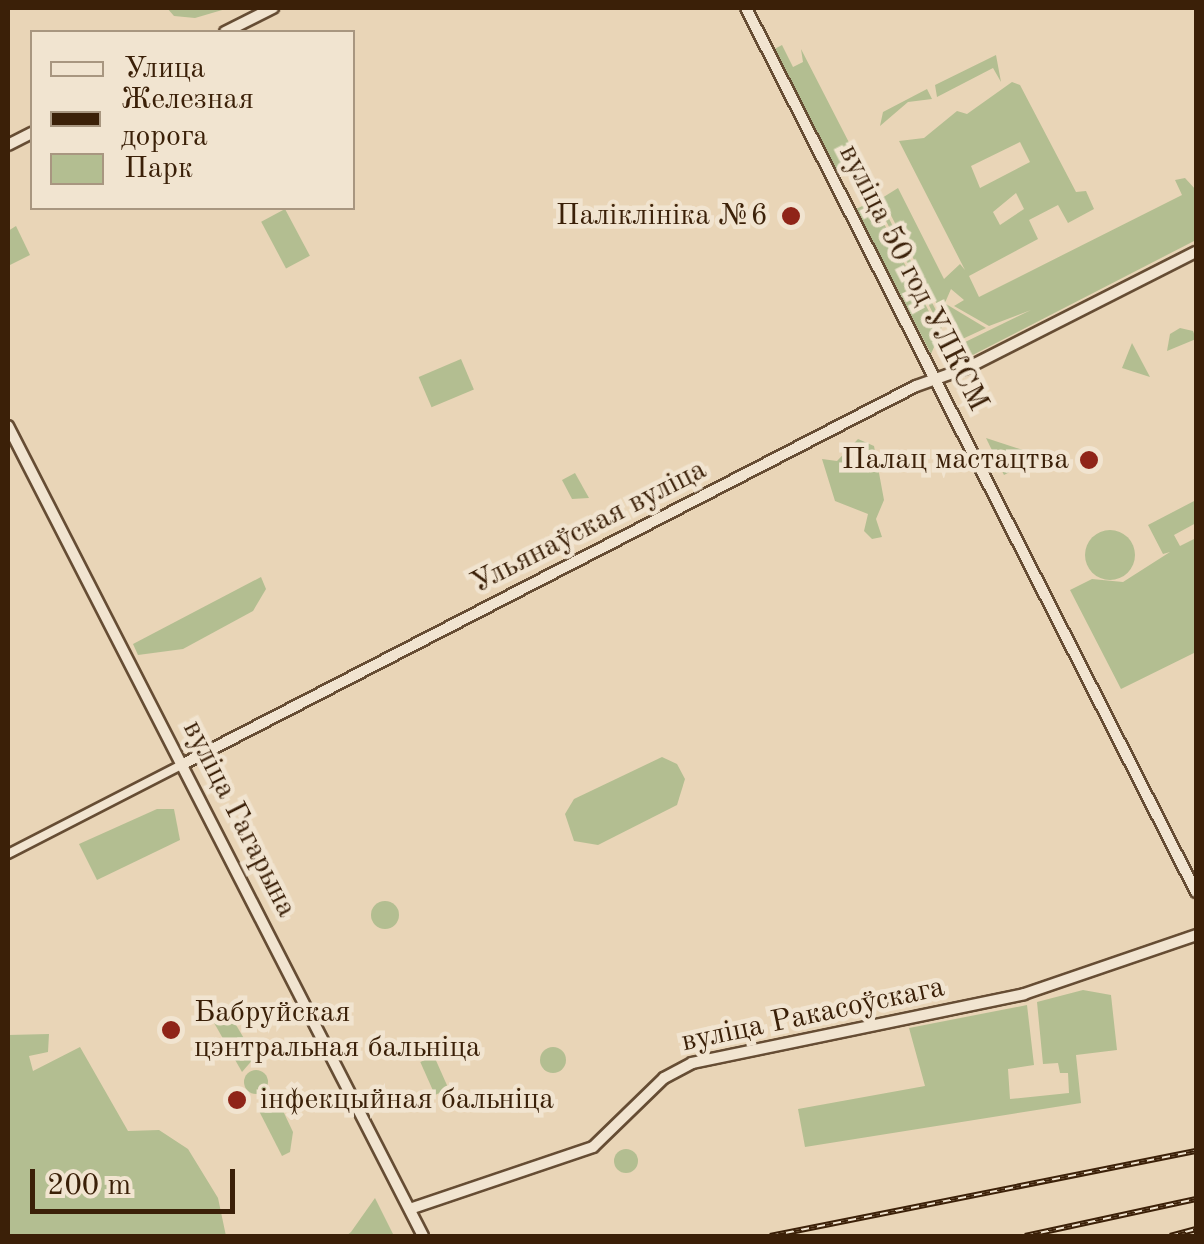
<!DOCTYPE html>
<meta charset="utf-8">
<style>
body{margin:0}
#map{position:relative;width:1204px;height:1244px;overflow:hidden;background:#e9d5b7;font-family:"Old Standard TT",serif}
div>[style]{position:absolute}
.green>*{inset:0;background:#b3be91;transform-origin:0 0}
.round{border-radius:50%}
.roads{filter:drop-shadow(2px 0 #664d34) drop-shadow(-2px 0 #664d34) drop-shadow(0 2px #664d34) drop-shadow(0 -2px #664d34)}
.street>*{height:8px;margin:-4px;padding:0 4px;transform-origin:4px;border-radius:4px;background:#f1e4d0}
.secondary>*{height:10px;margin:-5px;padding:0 5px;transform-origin:5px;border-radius:5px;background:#f1e4d0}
.rail>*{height:6px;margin-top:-3px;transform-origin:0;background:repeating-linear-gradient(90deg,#f1e4d0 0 8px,#3b2008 0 16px);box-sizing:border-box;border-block:2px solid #3b2008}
.dots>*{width:28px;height:28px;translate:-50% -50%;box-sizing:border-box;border:5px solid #f1e4d0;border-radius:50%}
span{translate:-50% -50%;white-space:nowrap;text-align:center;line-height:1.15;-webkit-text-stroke:9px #f1e4d0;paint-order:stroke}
.poi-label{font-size:30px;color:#3b2008}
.right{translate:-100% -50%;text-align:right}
.left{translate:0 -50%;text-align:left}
.street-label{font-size:30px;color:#3b2008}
.frame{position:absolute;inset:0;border:10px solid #3b2008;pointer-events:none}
.legend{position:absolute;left:30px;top:30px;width:325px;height:180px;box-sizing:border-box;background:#f1e4d0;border:2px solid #a89680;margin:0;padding:12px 18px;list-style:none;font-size:30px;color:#3b2008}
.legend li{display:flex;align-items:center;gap:20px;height:50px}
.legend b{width:50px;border:2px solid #a89680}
.scale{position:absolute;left:30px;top:1169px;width:205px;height:45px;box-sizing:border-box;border:5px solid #3b2008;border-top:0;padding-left:12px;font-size:30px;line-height:35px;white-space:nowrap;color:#3b2008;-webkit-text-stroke:8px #f1e4d0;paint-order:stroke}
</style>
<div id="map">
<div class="green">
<div style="clip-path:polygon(167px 8px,229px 8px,195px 18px,174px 16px)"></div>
<div style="clip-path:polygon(782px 45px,793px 67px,803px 62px,801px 49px,859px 162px,833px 176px,790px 93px,785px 70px,769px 52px)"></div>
<div style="clip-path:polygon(996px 55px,1001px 82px,993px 68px,937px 97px,935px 85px)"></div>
<div style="clip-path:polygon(evenodd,1012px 82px,1020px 85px,1076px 192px,1086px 191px,1094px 209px,1068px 223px,1058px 205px,1029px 220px,1038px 239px,969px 276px,979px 297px,1182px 195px,1175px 180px,1185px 178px,1196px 190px,1196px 240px,965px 359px,959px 345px,1031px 310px,989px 326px,954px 306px,964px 300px,951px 289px,941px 312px,882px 198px,898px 188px,944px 279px,960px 264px,965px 270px,899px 141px,924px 138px,957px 111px,967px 114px,1012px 82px,1020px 142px,1030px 162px,980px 188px,971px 166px,1020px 142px,1012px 82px,1016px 193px,1024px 209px,1000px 225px,993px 212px,1016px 193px)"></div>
<div style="clip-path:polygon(927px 89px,932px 99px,908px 102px,880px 126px,883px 112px)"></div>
<div style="clip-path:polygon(869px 193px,878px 198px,876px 208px,940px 333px,931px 354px,856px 209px,873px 201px)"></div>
<div style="clip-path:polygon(880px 201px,943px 324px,941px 329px,879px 207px)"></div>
<div style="left:285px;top:209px;width:53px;height:27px;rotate:62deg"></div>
<div style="clip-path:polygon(16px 226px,30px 255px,8px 266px,8px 231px)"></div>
<div style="clip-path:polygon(946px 304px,986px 328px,956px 342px,942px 315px)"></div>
<div style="clip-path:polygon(1180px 328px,1193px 331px,1196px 339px,1167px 351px,1170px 334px)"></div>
<div style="clip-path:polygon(1132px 343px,1150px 377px,1122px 368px)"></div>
<div style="left:461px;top:359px;width:33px;height:46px;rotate:67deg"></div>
<div style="clip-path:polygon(986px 438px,1026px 451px,1030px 461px,1004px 475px)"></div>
<div style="clip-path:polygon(858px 439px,874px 446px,884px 500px,876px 519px,882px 537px,872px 539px,864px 531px,868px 514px,835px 501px,822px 459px,837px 461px)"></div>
<div style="clip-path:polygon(575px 473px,589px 498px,572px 499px,562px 480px)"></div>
<div style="clip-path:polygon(1196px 500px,1196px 523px,1174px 535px,1180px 546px,1196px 538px,1196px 652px,1121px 689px,1070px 590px,1092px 579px,1123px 582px,1170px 552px,1163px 554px,1148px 525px)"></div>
<div class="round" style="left:1085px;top:530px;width:50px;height:50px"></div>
<div style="clip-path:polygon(261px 577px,266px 589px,253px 611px,183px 649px,138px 655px,133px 644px)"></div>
<div style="clip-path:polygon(662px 757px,677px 764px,685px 779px,677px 805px,598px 845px,574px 841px,565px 814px,574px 799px)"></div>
<div style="clip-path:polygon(157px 809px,174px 809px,180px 840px,97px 880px,79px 844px)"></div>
<div class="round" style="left:371px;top:901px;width:28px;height:28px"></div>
<div style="clip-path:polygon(1083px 990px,1111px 995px,1117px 1050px,1076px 1055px,1081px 1103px,805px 1147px,798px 1109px,925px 1086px,909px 1028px,1027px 1005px,1034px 1065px,1008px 1069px,1010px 1099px,1069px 1093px,1068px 1073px,1060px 1073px,1058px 1063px,1043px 1064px,1037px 1002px)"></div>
<div style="clip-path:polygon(226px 1008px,255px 1057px,242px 1072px,213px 1021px)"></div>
<div style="clip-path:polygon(49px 1034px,48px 1052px,29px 1056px,33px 1071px,80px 1047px,128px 1131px,159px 1130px,188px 1149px,218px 1198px,226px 1236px,8px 1236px,8px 1035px)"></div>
<div class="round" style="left:540px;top:1047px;width:26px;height:26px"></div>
<div style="left:434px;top:1056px;width:36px;height:15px;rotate:66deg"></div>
<div class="round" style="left:244px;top:1070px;width:24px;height:24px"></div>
<div style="clip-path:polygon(267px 1093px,275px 1094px,293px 1132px,290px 1152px,282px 1156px,257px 1107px)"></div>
<div class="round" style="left:614px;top:1149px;width:24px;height:24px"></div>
<div style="clip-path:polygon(375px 1198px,394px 1236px,346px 1236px,351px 1232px)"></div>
</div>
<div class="roads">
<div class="street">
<div style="left:8px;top:854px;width:197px;rotate:-27.2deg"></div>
</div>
<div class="secondary">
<div style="left:746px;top:8px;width:992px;rotate:63.02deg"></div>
<div style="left:225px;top:32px;width:54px;rotate:-26.6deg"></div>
<div style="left:8px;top:145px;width:27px;rotate:-27deg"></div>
<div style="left:8px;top:426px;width:910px;rotate:62.87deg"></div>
<div style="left:183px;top:764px;width:825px;rotate:-27.28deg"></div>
<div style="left:916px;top:386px;width:56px;rotate:-19.7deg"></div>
<div style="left:969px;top:367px;width:254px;rotate:-26.9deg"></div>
<div style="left:410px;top:1209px;width:193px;rotate:-18.7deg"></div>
<div style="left:593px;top:1147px;width:99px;rotate:-44.2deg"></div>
<div style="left:664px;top:1078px;width:32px;rotate:-28deg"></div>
<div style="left:692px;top:1063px;width:339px;rotate:-11.7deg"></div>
<div style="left:1024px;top:994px;width:182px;rotate:-18.9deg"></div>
</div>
</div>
<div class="rail">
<div style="left:770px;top:1236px;width:434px;rotate:-11.3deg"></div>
<div style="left:1025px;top:1236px;width:175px;rotate:-12.2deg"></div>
<div style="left:1170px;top:1236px;width:27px;rotate:-15deg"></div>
</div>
<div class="dots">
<div style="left:791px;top:216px;background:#8f2418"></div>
<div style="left:1089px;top:460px;background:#8f2418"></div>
<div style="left:171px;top:1030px;background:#8f2418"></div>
<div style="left:237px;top:1100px;background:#8f2418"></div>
</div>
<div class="poi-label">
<span class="right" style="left:768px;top:216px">Паліклініка №6</span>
<span class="right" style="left:1069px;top:460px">Палац мастацтва</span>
<span class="left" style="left:194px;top:1030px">Бабруйская<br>цэнтральная бальніца</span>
<span class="left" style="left:260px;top:1100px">інфекцыйная бальніца</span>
</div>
<div class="street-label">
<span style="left:913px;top:278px;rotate:63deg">вуліца 50 год УЛКСМ</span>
<span style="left:589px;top:527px;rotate:-27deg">Ульянаўская вуліца</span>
<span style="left:239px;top:819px;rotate:63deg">вуліца Гагарына</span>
<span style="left:813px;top:1015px;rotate:-12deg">вуліца Ракасоўскага</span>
</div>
<div class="frame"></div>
<ul class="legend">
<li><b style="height:12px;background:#f1e4d0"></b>Улица</li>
<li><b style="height:12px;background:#3b2008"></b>Железная дорога</li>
<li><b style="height:28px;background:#b3be91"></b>Парк</li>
</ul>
<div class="scale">200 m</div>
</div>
